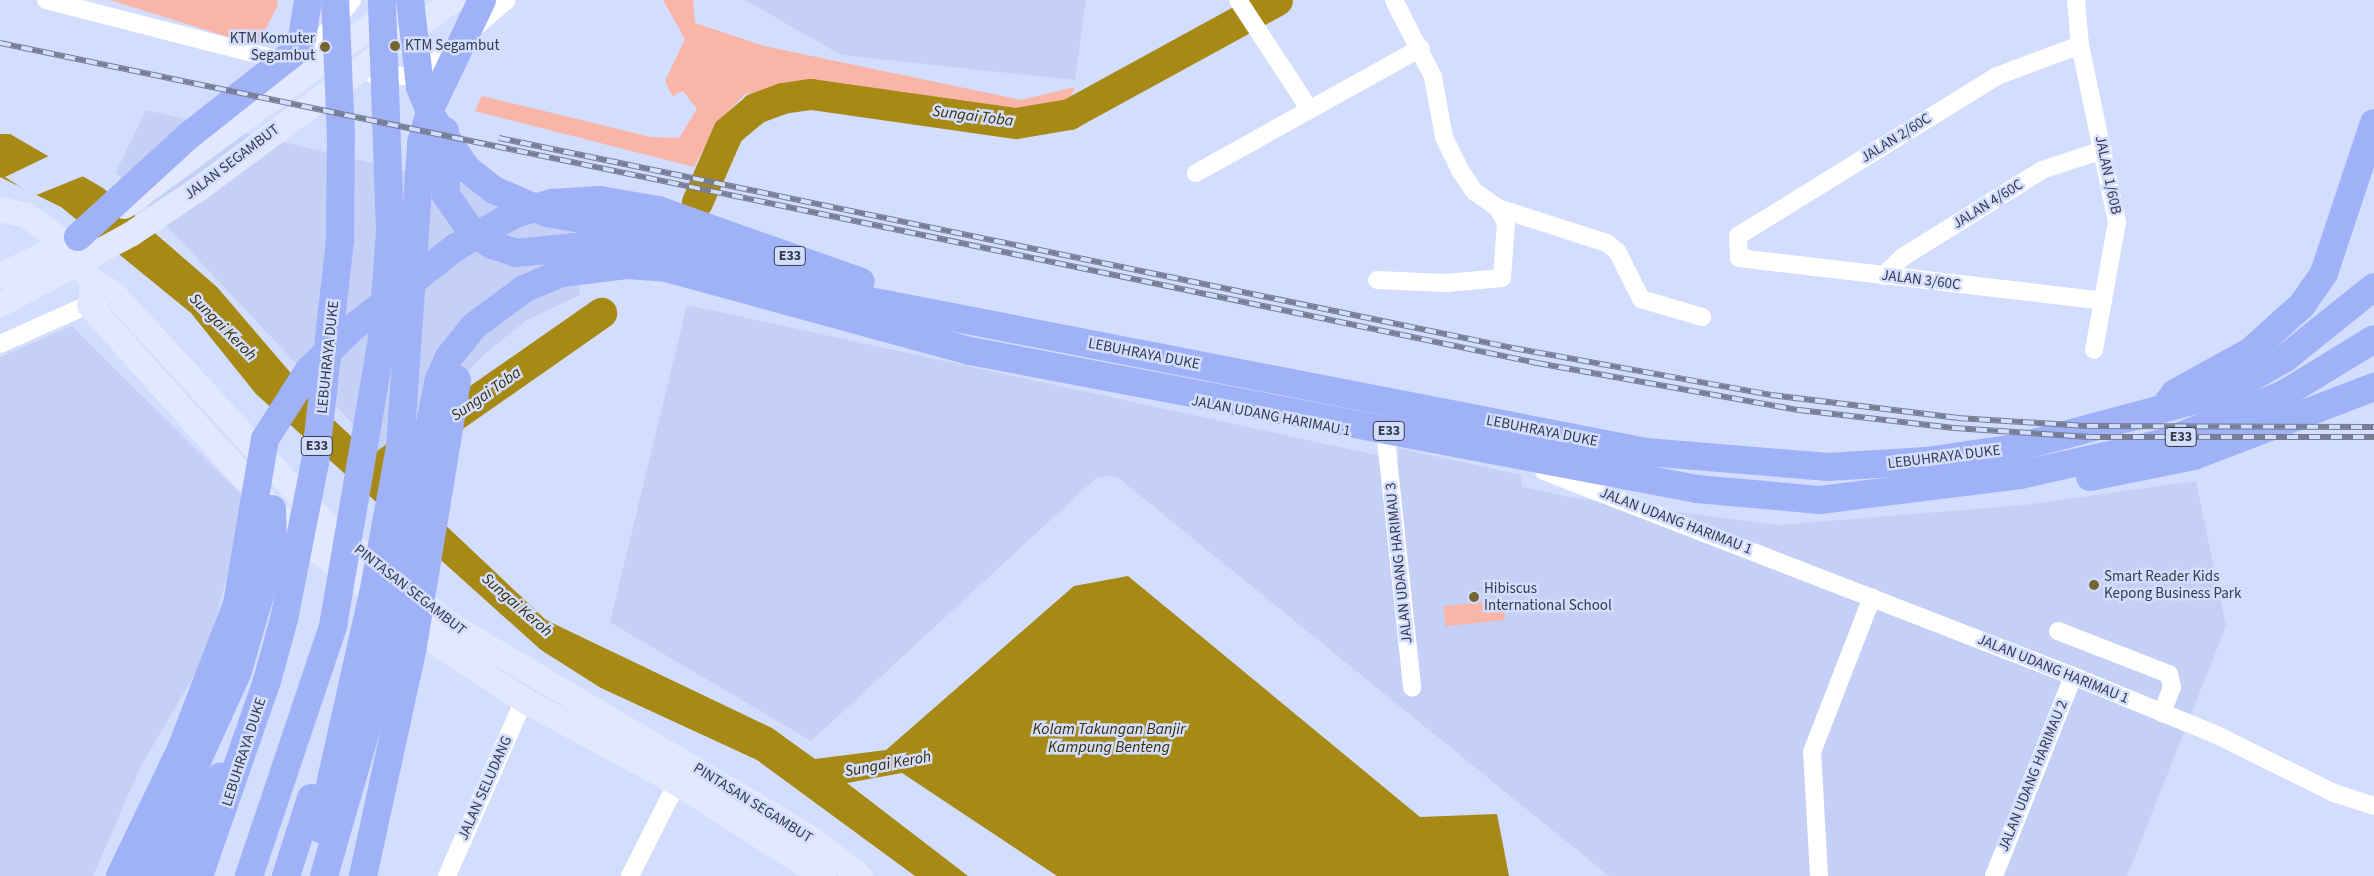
<!DOCTYPE html>
<style>
body{margin:0}
#map{position:relative;width:2374px;height:876px;overflow:hidden;background:#d3ddfe;font-family:"Source Sans 3",sans-serif}
div>[style]{position:absolute}
.built>*{inset:0;background:#c5d0f6}
.green>*{inset:0;background:#f9b6a8;transform-origin:0 0}
.water>*{inset:0;background:#a78916}
.pier>*{inset:0;background:#d3ddfe}
.river>*{height:31px;margin:-15.5px;padding:0 15.5px;transform-origin:15.5px;border-radius:15.5px;background:#a78916}
.minor>*{height:18px;margin:-9px;padding:0 9px;transform-origin:9px;border-radius:9px;background:#fff}
.secondary>*{height:25px;margin:-12.5px;padding:0 12.5px;transform-origin:12.5px;border-radius:12.5px;background:#e2e8fd}
.motorway>*{height:28px;margin:-14px;padding:0 14px;transform-origin:14px;border-radius:14px;background:#9fb2f7}
.rail>*{height:5.5px;margin-top:-2.75px;transform-origin:0;background:repeating-linear-gradient(90deg,#d3ddfe 0 11px,#777e95 0 22px);box-sizing:border-box;border-block:1px solid #777e95}
.dots>*{width:14px;height:14px;translate:-50% -50%;box-sizing:border-box;border:2px solid #d3ddfe;border-radius:50%}
span{translate:-50% -50%;white-space:nowrap;text-align:center;line-height:1.15;-webkit-text-stroke:5px #d3ddfe;paint-order:stroke}
.shield-label span{padding:1px 4px;background:#d3ddfe;border:1px solid;border-radius:4px;-webkit-text-stroke-width:0}
.shield-label{font-size:14px;color:#363b4b;font-weight:700}
.poi-label{font-size:15px;color:#363b4b}
.right{translate:-100% -50%;text-align:right}
.left{translate:0 -50%;text-align:left}
.street-label{font-size:15px;color:#363b4b}
.water-label{font-size:16px;color:#3a2d00;font-style:italic}
</style>
<div id="map">
<div class="built">
<div style="clip-path:polygon(745px 0,1086px 0,1075px 80px,841px 55px)"></div>
<div style="clip-path:polygon(146px 110px,570px 209px,580px 295px,527px 320px,488px 351px,383px 456px,116px 172px)"></div>
<div style="clip-path:polygon(687px 305px,1399px 460px,1398px 448px,1521px 475px,1522px 487px,1574px 498px,1777px 525px,2025px 505px,2196px 481px,2226px 626px,2127px 876px,1609px 876px,1116px 476px,1097px 477px,811px 741px,610px 622px)"></div>
<div style="clip-path:polygon(72px 326px,247px 500px,207px 653px,140px 768px,93px 876px,0 876px,0 357px)"></div>
</div>
<div class="green">
<div style="clip-path:polygon(110px 0,277px 0,278px 5px,257px 46px)"></div>
<div style="clip-path:polygon(663px 0,693px 0,695px 23px,764px 46px,1021px 100px,1075px 87px,1068px 104px,1011px 115px,821px 85px,745px 94px,718px 122px,694px 167px,475px 111px,482px 96px,651px 137px,679px 138px,697px 109px,683px 91px,672px 96px,665px 81px,685px 39px)"></div>
<div style="left:1503px;top:600px;width:20px;height:60px;rotate:84deg"></div>
</div>
<div class="water">
<div style="clip-path:polygon(0 134px,10px 134px,103px 188px,217px 287px,319px 406px,546px 620px,772px 728px,815px 759px,886px 750px,1074px 586px,1128px 576px,1420px 817px,1497px 814px,1509px 876px,1057px 876px,902px 773px,847px 783px,968px 876px,915px 876px,757px 760px,601px 688px,541px 650px,256px 394px,191px 313px,61px 207px,0 177px)"></div>
</div>
<div class="pier">
<div style="clip-path:polygon(53px 154px,86px 175px,34px 196px,5px 177px)"></div>
</div>
<div class="river">
<div style="left:697px;top:202px;width:77px;rotate:-66.4deg"></div>
<div style="left:728px;top:131px;width:35px;rotate:-40deg"></div>
<div style="left:755px;top:108px;width:29px;rotate:-20deg"></div>
<div style="left:782px;top:98px;width:29px;rotate:-8deg"></div>
<div style="left:811px;top:94px;width:207px;rotate:8.1deg"></div>
<div style="left:1016px;top:123px;width:54px;rotate:-9.6deg"></div>
<div style="left:1069px;top:114px;width:237px;rotate:-28.7deg"></div>
<div style="left:370px;top:474px;width:282px;rotate:-34.9deg"></div>
</div>
<div class="minor">
<div style="left:46px;top:0;width:249px;rotate:14.4deg"></div>
<div style="left:1238px;top:0;width:131px;rotate:56.8deg"></div>
<div style="left:2076px;top:0;width:45px;rotate:84.9deg"></div>
<div style="left:2080px;top:45px;width:181px;rotate:78.2deg"></div>
<div style="left:2117px;top:222px;width:130px;rotate:100.2deg"></div>
<div style="left:2080px;top:45px;width:89px;rotate:159.5deg"></div>
<div style="left:1997px;top:76px;width:304px;rotate:148.3deg"></div>
<div style="left:1738px;top:236px;width:22px;rotate:87deg"></div>
<div style="left:1739px;top:258px;width:367px;rotate:6.7deg"></div>
<div style="left:301px;top:64px;width:82px;rotate:-51.4deg"></div>
<div style="left:374px;top:75px;width:36px;rotate:2deg"></div>
<div style="left:410px;top:76px;width:17px;rotate:-24deg"></div>
<div style="left:426px;top:69px;width:106px;rotate:-40.4deg"></div>
<div style="left:1196px;top:173px;width:257px;rotate:-29.1deg"></div>
<div style="left:1498px;top:208px;width:114px;rotate:17.8deg"></div>
<div style="left:1607px;top:243px;width:13px;rotate:39deg"></div>
<div style="left:1617px;top:251px;width:54px;rotate:63.4deg"></div>
<div style="left:1641px;top:299px;width:64px;rotate:16.4deg"></div>
<div style="left:1883px;top:276px;width:28px;rotate:-44deg"></div>
<div style="left:1903px;top:257px;width:164px;rotate:-32deg"></div>
<div style="left:2042px;top:170px;width:64px;rotate:-18.2deg"></div>
<div style="left:1377px;top:280px;width:69px;rotate:2.5deg"></div>
<div style="left:1446px;top:283px;width:56px;rotate:-5.1deg"></div>
<div style="left:1502px;top:278px;width:55px;rotate:-85.8deg"></div>
<div style="left:1506px;top:223px;width:17px;rotate:-118deg"></div>
<div style="left:1498px;top:208px;width:29px;rotate:-145deg"></div>
<div style="left:1474px;top:191px;width:23px;rotate:-124deg"></div>
<div style="left:1461px;top:172px;width:39px;rotate:-116deg"></div>
<div style="left:1444px;top:137px;width:61px;rotate:-100.4deg"></div>
<div style="left:1433px;top:77px;width:86px;rotate:-116.9deg"></div>
<div style="left:0;top:344px;width:108px;rotate:-24deg"></div>
<div style="left:1386px;top:439px;width:250px;rotate:84deg"></div>
<div style="left:1544px;top:471px;width:567px;rotate:21.18deg"></div>
<div style="left:2073px;top:676px;width:156px;rotate:22.3deg"></div>
<div style="left:2217px;top:735px;width:131px;rotate:26.4deg"></div>
<div style="left:2334px;top:793px;width:42px;rotate:18deg"></div>
<div style="left:2058px;top:631px;width:119px;rotate:21.2deg"></div>
<div style="left:2169px;top:674px;width:13px;rotate:77deg"></div>
<div style="left:2172px;top:687px;width:28px;rotate:111deg"></div>
<div style="left:447px;top:876px;width:192px;rotate:-66.4deg"></div>
<div style="left:630px;top:876px;width:104px;rotate:-63.2deg"></div>
<div style="left:1819px;top:876px;width:124px;rotate:-93.2deg"></div>
<div style="left:1812px;top:752px;width:166px;rotate:-68.8deg"></div>
<div style="left:1994px;top:876px;width:215px;rotate:-68.4deg"></div>
</div>
<div class="secondary">
<div style="left:124px;top:206px;width:348px;rotate:-36.2deg"></div>
<div style="left:0;top:209px;width:27px;rotate:13deg"></div>
<div style="left:26px;top:215px;width:47px;rotate:35.4deg"></div>
<div style="left:64px;top:242px;width:48px;rotate:54.3deg"></div>
<div style="left:92px;top:281px;width:23px;rotate:29deg"></div>
<div style="left:112px;top:292px;width:315px;rotate:47.4deg"></div>
<div style="left:325px;top:524px;width:161px;rotate:38.7deg"></div>
<div style="left:451px;top:625px;width:416px;rotate:30.6deg"></div>
<div style="left:809px;top:837px;width:64px;rotate:37.4deg"></div>
<div style="left:0;top:275px;width:88px;rotate:-25.7deg"></div>
<div style="left:92px;top:281px;width:24px;rotate:97deg"></div>
<div style="left:89px;top:305px;width:274px;rotate:48.1deg"></div>
<div style="left:272px;top:509px;width:61px;rotate:42.3deg"></div>
<div style="left:317px;top:550px;width:158px;rotate:37.8deg"></div>
<div style="left:442px;top:647px;width:98px;rotate:32.9deg"></div>
<div style="left:524px;top:700px;width:174px;rotate:28.5deg"></div>
<div style="left:677px;top:783px;width:173px;rotate:32.5deg"></div>
<div style="left:0;top:304px;width:148px;rotate:-28.3deg"></div>
<div style="left:130px;top:234px;width:83px;rotate:-33.7deg"></div>
<div style="left:199px;top:188px;width:315px;rotate:-36.6deg"></div>
</div>
<div class="motorway">
<div style="left:410px;top:0;width:88px;rotate:83.4deg"></div>
<div style="left:420px;top:87px;width:32px;rotate:68deg"></div>
<div style="left:432px;top:117px;width:63px;rotate:56.1deg"></div>
<div style="left:467px;top:169px;width:34px;rotate:38deg"></div>
<div style="left:494px;top:190px;width:58px;rotate:23.5deg"></div>
<div style="left:547px;top:213px;width:69px;rotate:10deg"></div>
<div style="left:615px;top:225px;width:250px;rotate:17deg"></div>
<div style="left:854px;top:298px;width:807px;rotate:11deg"></div>
<div style="left:1646px;top:452px;width:183px;rotate:4.7deg"></div>
<div style="left:1828px;top:467px;width:98px;rotate:-3.5deg"></div>
<div style="left:1926px;top:461px;width:90px;rotate:-8.3deg"></div>
<div style="left:2015px;top:448px;width:217px;rotate:-14.9deg"></div>
<div style="left:2225px;top:392px;width:68px;rotate:-29.2deg"></div>
<div style="left:2284px;top:359px;width:115px;rotate:-38.7deg"></div>
<div style="left:445px;top:131px;width:64px;rotate:89.1deg"></div>
<div style="left:446px;top:195px;width:44px;rotate:55.2deg"></div>
<div style="left:471px;top:231px;width:25px;rotate:34deg"></div>
<div style="left:492px;top:245px;width:25px;rotate:18deg"></div>
<div style="left:516px;top:253px;width:99px;rotate:-5.8deg"></div>
<div style="left:614px;top:243px;width:34px;rotate:3deg"></div>
<div style="left:78px;top:237px;width:148px;rotate:-42.5deg"></div>
<div style="left:187px;top:137px;width:134px;rotate:-38.3deg"></div>
<div style="left:292px;top:54px;width:19px;rotate:-58deg"></div>
<div style="left:302px;top:38px;width:38px;rotate:-81deg"></div>
<div style="left:2168px;top:402px;width:11px;rotate:-52deg"></div>
<div style="left:2175px;top:393px;width:87px;rotate:-28.9deg"></div>
<div style="left:2251px;top:351px;width:69px;rotate:-42deg"></div>
<div style="left:2302px;top:305px;width:39px;rotate:-55deg"></div>
<div style="left:2324px;top:273px;width:158px;rotate:-71.6deg"></div>
<div style="left:2090px;top:477px;width:106px;rotate:-11.4deg"></div>
<div style="left:2194px;top:456px;width:193px;rotate:-21deg"></div>
<div style="left:320px;top:829px;width:241px;rotate:-77.3deg"></div>
<div style="left:373px;top:594px;width:149px;rotate:-79.6deg"></div>
<div style="left:400px;top:447px;width:305px;rotate:-86deg"></div>
<div style="left:421px;top:143px;width:40px;rotate:-74deg"></div>
<div style="left:432px;top:105px;width:116px;rotate:-64.5deg"></div>
<div style="left:120px;top:876px;width:141px;rotate:-64.3deg"></div>
<div style="left:181px;top:749px;width:155px;rotate:-68.9deg"></div>
<div style="left:237px;top:604px;width:167px;rotate:-80.4deg"></div>
<div style="left:265px;top:439px;width:82px;rotate:-57.5deg"></div>
<div style="left:309px;top:370px;width:59px;rotate:-44.3deg"></div>
<div style="left:351px;top:329px;width:133px;rotate:-38deg"></div>
<div style="left:456px;top:247px;width:68px;rotate:-29.2deg"></div>
<div style="left:515px;top:214px;width:39px;rotate:-17deg"></div>
<div style="left:552px;top:203px;width:48px;rotate:-3.6deg"></div>
<div style="left:600px;top:200px;width:59px;rotate:9.8deg"></div>
<div style="left:658px;top:210px;width:215px;rotate:19.5deg"></div>
<div style="left:145px;top:876px;width:225px;rotate:-65.6deg"></div>
<div style="left:238px;top:671px;width:126px;rotate:-73.9deg"></div>
<div style="left:273px;top:550px;width:41px;rotate:-91.4deg"></div>
<div style="left:174px;top:876px;width:110px;rotate:-64.8deg"></div>
<div style="left:199px;top:876px;width:207px;rotate:-70.8deg"></div>
<div style="left:267px;top:681px;width:64px;rotate:-74.7deg"></div>
<div style="left:284px;top:619px;width:159px;rotate:-78.8deg"></div>
<div style="left:315px;top:463px;width:224px;rotate:-83.6deg"></div>
<div style="left:340px;top:240px;width:105px;rotate:-89.5deg"></div>
<div style="left:341px;top:135px;width:135px;rotate:-92.5deg"></div>
<div style="left:249px;top:876px;width:264px;rotate:-71.4deg"></div>
<div style="left:333px;top:626px;width:291px;rotate:-80.3deg"></div>
<div style="left:382px;top:339px;width:107px;rotate:-85.7deg"></div>
<div style="left:390px;top:232px;width:232px;rotate:-92deg"></div>
<div style="left:286px;top:876px;width:82px;rotate:-72.2deg"></div>
<div style="left:324px;top:876px;width:170px;rotate:-73.9deg"></div>
<div style="left:371px;top:713px;width:341px;rotate:-78.5deg"></div>
<div style="left:439px;top:379px;width:24px;rotate:-66deg"></div>
<div style="left:449px;top:357px;width:40px;rotate:-51deg"></div>
<div style="left:474px;top:326px;width:62px;rotate:-36.5deg"></div>
<div style="left:524px;top:289px;width:40px;rotate:-23.4deg"></div>
<div style="left:561px;top:273px;width:66px;rotate:-6.9deg"></div>
<div style="left:627px;top:265px;width:39px;rotate:4deg"></div>
<div style="left:666px;top:268px;width:315px;rotate:15.3deg"></div>
<div style="left:970px;top:351px;width:740px;rotate:10.75deg"></div>
<div style="left:1697px;top:489px;width:123px;rotate:5.1deg"></div>
<div style="left:1820px;top:500px;width:202px;rotate:-7.1deg"></div>
<div style="left:2020px;top:475px;width:147px;rotate:-12.6deg"></div>
<div style="left:2163px;top:443px;width:131px;rotate:-22deg"></div>
<div style="left:2284px;top:394px;width:105px;rotate:-31.4deg"></div>
<div style="left:363px;top:876px;width:235px;rotate:-77.7deg"></div>
<div style="left:413px;top:646px;width:270px;rotate:-80.6deg"></div>
</div>
<div class="rail">
<div style="left:0;top:43px;width:1570px;rotate:11.76deg"></div>
<div style="left:1537px;top:363px;width:266px;rotate:10.2deg"></div>
<div style="left:1799px;top:410px;width:156px;rotate:6.6deg"></div>
<div style="left:1954px;top:428px;width:135px;rotate:3.8deg"></div>
<div style="left:2089px;top:437px;width:285px"></div>
<div style="left:499px;top:138px;width:1036px;rotate:11.7deg"></div>
<div style="left:1513px;top:348px;width:262px;rotate:10.3deg"></div>
<div style="left:1771px;top:395px;width:187px;rotate:7deg"></div>
<div style="left:1957px;top:418px;width:130px;rotate:3.5deg"></div>
<div style="left:2087px;top:426px;width:287px;rotate:0.2deg"></div>
</div>
<div class="dots">
<div style="left:395px;top:46px;background:#756533"></div>
<div style="left:325px;top:47px;background:#756533"></div>
<div style="left:2094px;top:585px;background:#756533"></div>
<div style="left:1474px;top:597px;background:#756533"></div>
</div>
<div class="shield-label">
<span style="left:790px;top:256px">E33</span>
<span style="left:1389px;top:431px">E33</span>
<span style="left:2181px;top:437px">E33</span>
<span style="left:317px;top:446px">E33</span>
</div>
<div class="poi-label">
<span class="right" style="left:315px;top:47px">KTM Komuter<br>Segambut</span>
<span class="left" style="left:405px;top:46px">KTM Segambut</span>
<span class="left" style="left:2104px;top:585px">Smart Reader Kids<br>Kepong Business Park</span>
<span class="left" style="left:1484px;top:597px">Hibiscus<br>International School</span>
</div>
<div class="street-label">
<span style="left:1896px;top:138px;rotate:-32deg">JALAN 2/60C</span>
<span style="left:232px;top:162px;rotate:-37deg">JALAN SEGAMBUT</span>
<span style="left:2108px;top:175px;rotate:78deg">JALAN 1/60B</span>
<span style="left:1988px;top:204px;rotate:-32deg">JALAN 4/60C</span>
<span style="left:1921px;top:280px;rotate:7deg">JALAN 3/60C</span>
<span style="left:1144px;top:354px;rotate:11deg">LEBUHRAYA DUKE</span>
<span style="left:328px;top:357px;rotate:-84deg">LEBUHRAYA DUKE</span>
<span style="left:1271px;top:416px;rotate:11deg">JALAN UDANG HARIMAU 1</span>
<span style="left:1542px;top:431px;rotate:11deg">LEBUHRAYA DUKE</span>
<span style="left:1944px;top:457px;rotate:-7deg">LEBUHRAYA DUKE</span>
<span style="left:1676px;top:521px;rotate:21deg">JALAN UDANG HARIMAU 1</span>
<span style="left:1399px;top:563px;rotate:-96deg">JALAN UDANG HARIMAU 3</span>
<span style="left:410px;top:590px;rotate:38deg">PINTASAN SEGAMBUT</span>
<span style="left:2053px;top:669px;rotate:22deg">JALAN UDANG HARIMAU 1</span>
<span style="left:244px;top:752px;rotate:-72deg">LEBUHRAYA DUKE</span>
<span style="left:2033px;top:776px;rotate:-68deg">JALAN UDANG HARIMAU 2</span>
<span style="left:485px;top:788px;rotate:-66deg">JALAN SELUDANG</span>
<span style="left:753px;top:803px;rotate:32deg">PINTASAN SEGAMBUT</span>
</div>
<div class="water-label">
<span style="left:973px;top:116px;rotate:7deg">Sungai Toba</span>
<span style="left:223px;top:327px;rotate:45deg">Sungai Keroh</span>
<span style="left:486px;top:394px;rotate:-35deg">Sungai Toba</span>
<span style="left:517px;top:605px;rotate:41deg">Sungai Keroh</span>
<span style="left:1109px;top:738px">Kolam Takungan Banjir<br>Kampung Benteng</span>
<span style="left:888px;top:764px;rotate:-10deg">Sungai Keroh</span>
</div>
</div>
